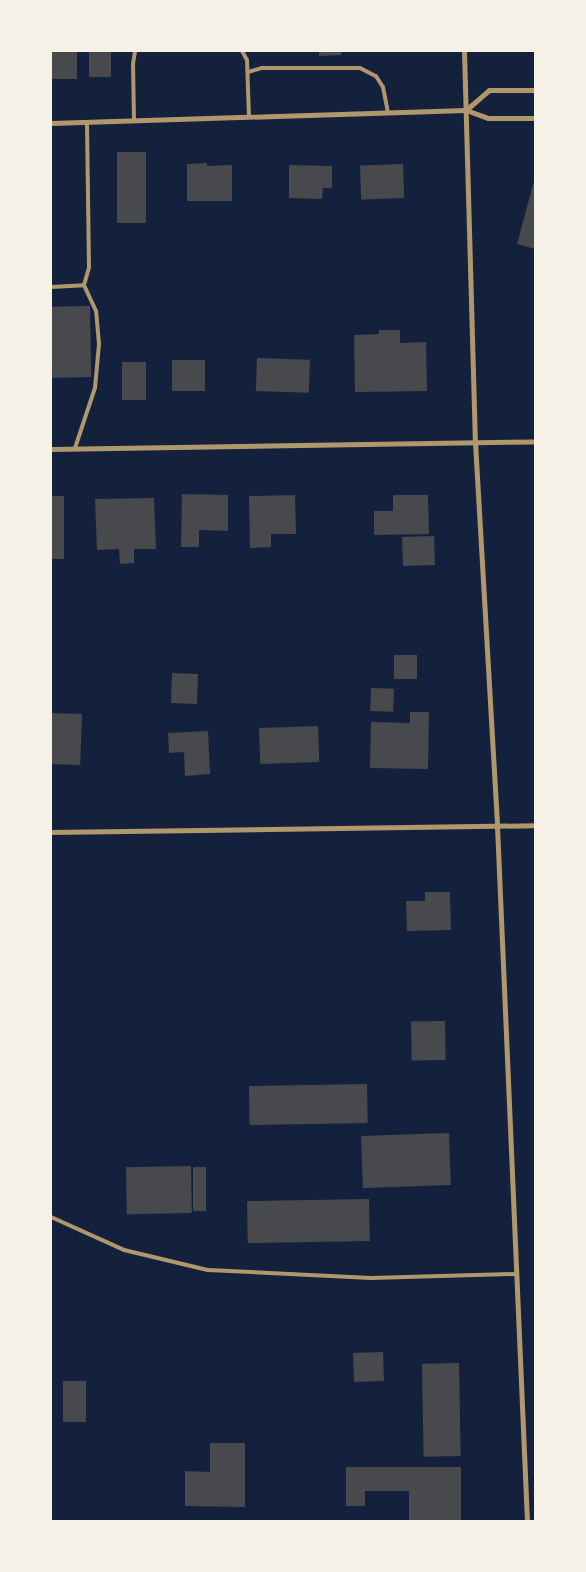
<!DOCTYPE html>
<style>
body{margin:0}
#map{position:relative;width:586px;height:1572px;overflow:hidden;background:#14213d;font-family:Quicksand,sans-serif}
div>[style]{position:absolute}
.building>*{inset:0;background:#48494c;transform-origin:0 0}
.service>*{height:4px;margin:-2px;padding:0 2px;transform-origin:2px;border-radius:2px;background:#b1986c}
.minor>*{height:5px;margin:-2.5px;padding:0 2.5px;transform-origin:2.5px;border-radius:2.5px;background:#b1986c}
span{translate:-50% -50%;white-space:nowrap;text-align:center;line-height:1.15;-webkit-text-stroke:5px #f6f1e7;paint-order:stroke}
.frame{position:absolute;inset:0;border:52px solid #f6f1e7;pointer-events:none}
</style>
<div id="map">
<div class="building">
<div style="left:51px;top:51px;width:26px;height:28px"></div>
<div style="left:89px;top:51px;width:22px;height:26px"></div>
<div style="clip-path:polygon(319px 51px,341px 51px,341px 55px,319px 56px)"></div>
<div style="left:117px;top:152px;width:29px;height:71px"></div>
<div style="clip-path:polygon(207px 163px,207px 166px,232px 165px,232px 201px,187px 201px,187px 164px)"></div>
<div style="left:403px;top:164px;width:34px;height:43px;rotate:88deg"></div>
<div style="clip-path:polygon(289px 165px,332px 166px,332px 188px,323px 188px,322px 199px,289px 198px)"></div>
<div style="clip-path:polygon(534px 181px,535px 181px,535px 249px,517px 244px)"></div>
<div style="left:90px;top:306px;width:71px;height:39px;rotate:89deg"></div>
<div style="clip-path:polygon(379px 330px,400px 330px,400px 343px,426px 342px,427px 391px,355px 392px,354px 335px,379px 334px)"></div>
<div style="left:257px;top:358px;width:53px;height:33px;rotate:2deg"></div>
<div style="left:205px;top:360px;width:31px;height:33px;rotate:90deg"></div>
<div style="left:146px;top:362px;width:38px;height:24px;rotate:90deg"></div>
<div style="clip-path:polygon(182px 494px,228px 495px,228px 531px,199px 530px,199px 547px,181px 547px)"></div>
<div style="clip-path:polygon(295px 495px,296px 534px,271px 534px,271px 547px,250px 548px,249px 496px)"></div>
<div style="clip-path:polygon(393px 495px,428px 495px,429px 534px,374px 535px,374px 511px,393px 511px)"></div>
<div style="left:51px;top:496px;width:13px;height:63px"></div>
<div style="clip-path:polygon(154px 498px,156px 549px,134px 549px,134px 563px,120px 564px,119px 549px,97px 550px,95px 499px)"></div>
<div style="left:434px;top:536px;width:29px;height:32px;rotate:88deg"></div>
<div style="left:394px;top:655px;width:23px;height:24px"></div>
<div style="left:172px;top:673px;width:26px;height:30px;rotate:2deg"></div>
<div style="left:371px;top:688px;width:23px;height:23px;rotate:2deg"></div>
<div style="clip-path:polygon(410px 712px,429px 712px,428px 769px,370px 768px,371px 722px,410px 723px)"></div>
<div style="left:51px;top:713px;width:31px;height:51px;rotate:2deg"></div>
<div style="left:318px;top:726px;width:36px;height:59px;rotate:88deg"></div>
<div style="clip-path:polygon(208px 731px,210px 774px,185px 776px,184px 752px,169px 753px,168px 733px)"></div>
<div style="clip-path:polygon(425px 892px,450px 892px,451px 930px,407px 931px,406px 901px,425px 901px)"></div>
<div style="left:445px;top:1021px;width:39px;height:34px;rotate:89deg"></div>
<div style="left:367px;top:1084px;width:39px;height:118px;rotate:89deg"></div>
<div style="left:449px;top:1133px;width:52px;height:88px;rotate:88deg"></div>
<div style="left:191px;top:1166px;width:47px;height:65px;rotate:89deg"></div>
<div style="left:193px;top:1167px;width:13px;height:44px"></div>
<div style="left:369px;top:1199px;width:42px;height:122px;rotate:89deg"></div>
<div style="left:383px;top:1352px;width:29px;height:30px;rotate:88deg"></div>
<div style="left:459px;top:1363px;width:93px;height:37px;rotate:89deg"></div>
<div style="left:63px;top:1381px;width:23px;height:41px"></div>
<div style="clip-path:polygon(210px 1443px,245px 1443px,245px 1507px,185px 1506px,185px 1471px,210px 1472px)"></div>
<div style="clip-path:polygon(346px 1467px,461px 1467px,461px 1521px,409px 1520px,409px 1491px,365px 1491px,365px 1506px,346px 1506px)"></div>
</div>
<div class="service">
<div style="left:242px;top:51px;width:10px;rotate:61deg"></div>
<div style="left:247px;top:60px;width:57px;rotate:88deg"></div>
<div style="left:248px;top:72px;width:15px;rotate:-16deg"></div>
<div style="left:262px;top:68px;width:98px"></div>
<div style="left:360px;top:68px;width:18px;rotate:27deg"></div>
<div style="left:376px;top:76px;width:13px;rotate:58deg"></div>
<div style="left:383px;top:87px;width:25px;rotate:79deg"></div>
<div style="left:134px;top:120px;width:56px;rotate:-91deg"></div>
<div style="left:133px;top:64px;width:13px;rotate:-81deg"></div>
<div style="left:51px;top:287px;width:33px;rotate:-3deg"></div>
<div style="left:84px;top:285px;width:19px;rotate:-74deg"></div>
<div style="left:89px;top:267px;width:145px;rotate:-90.8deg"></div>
<div style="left:75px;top:448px;width:63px;rotate:-71.6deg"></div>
<div style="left:95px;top:388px;width:44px;rotate:-84.8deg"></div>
<div style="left:99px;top:344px;width:33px;rotate:-95deg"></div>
<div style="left:96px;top:311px;width:29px;rotate:-115deg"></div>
<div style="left:51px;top:1217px;width:80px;rotate:24.3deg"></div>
<div style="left:124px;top:1250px;width:86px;rotate:13.4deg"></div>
<div style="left:208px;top:1270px;width:163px;rotate:2.8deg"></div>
<div style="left:371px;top:1278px;width:145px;rotate:-1.6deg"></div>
</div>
<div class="minor">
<div style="left:464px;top:51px;width:391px;rotate:88.4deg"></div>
<div style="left:475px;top:442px;width:385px;rotate:86.7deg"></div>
<div style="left:497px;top:826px;width:696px;rotate:87.53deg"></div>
<div style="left:466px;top:110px;width:30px;rotate:-41deg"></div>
<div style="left:489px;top:90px;width:46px"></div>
<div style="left:51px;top:123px;width:415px;rotate:-1.8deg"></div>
<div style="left:466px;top:110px;width:23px;rotate:20deg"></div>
<div style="left:488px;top:118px;width:47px"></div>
<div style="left:51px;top:449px;width:484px;rotate:-0.9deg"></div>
<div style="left:51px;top:832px;width:484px;rotate:-0.8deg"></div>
</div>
<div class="frame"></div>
</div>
